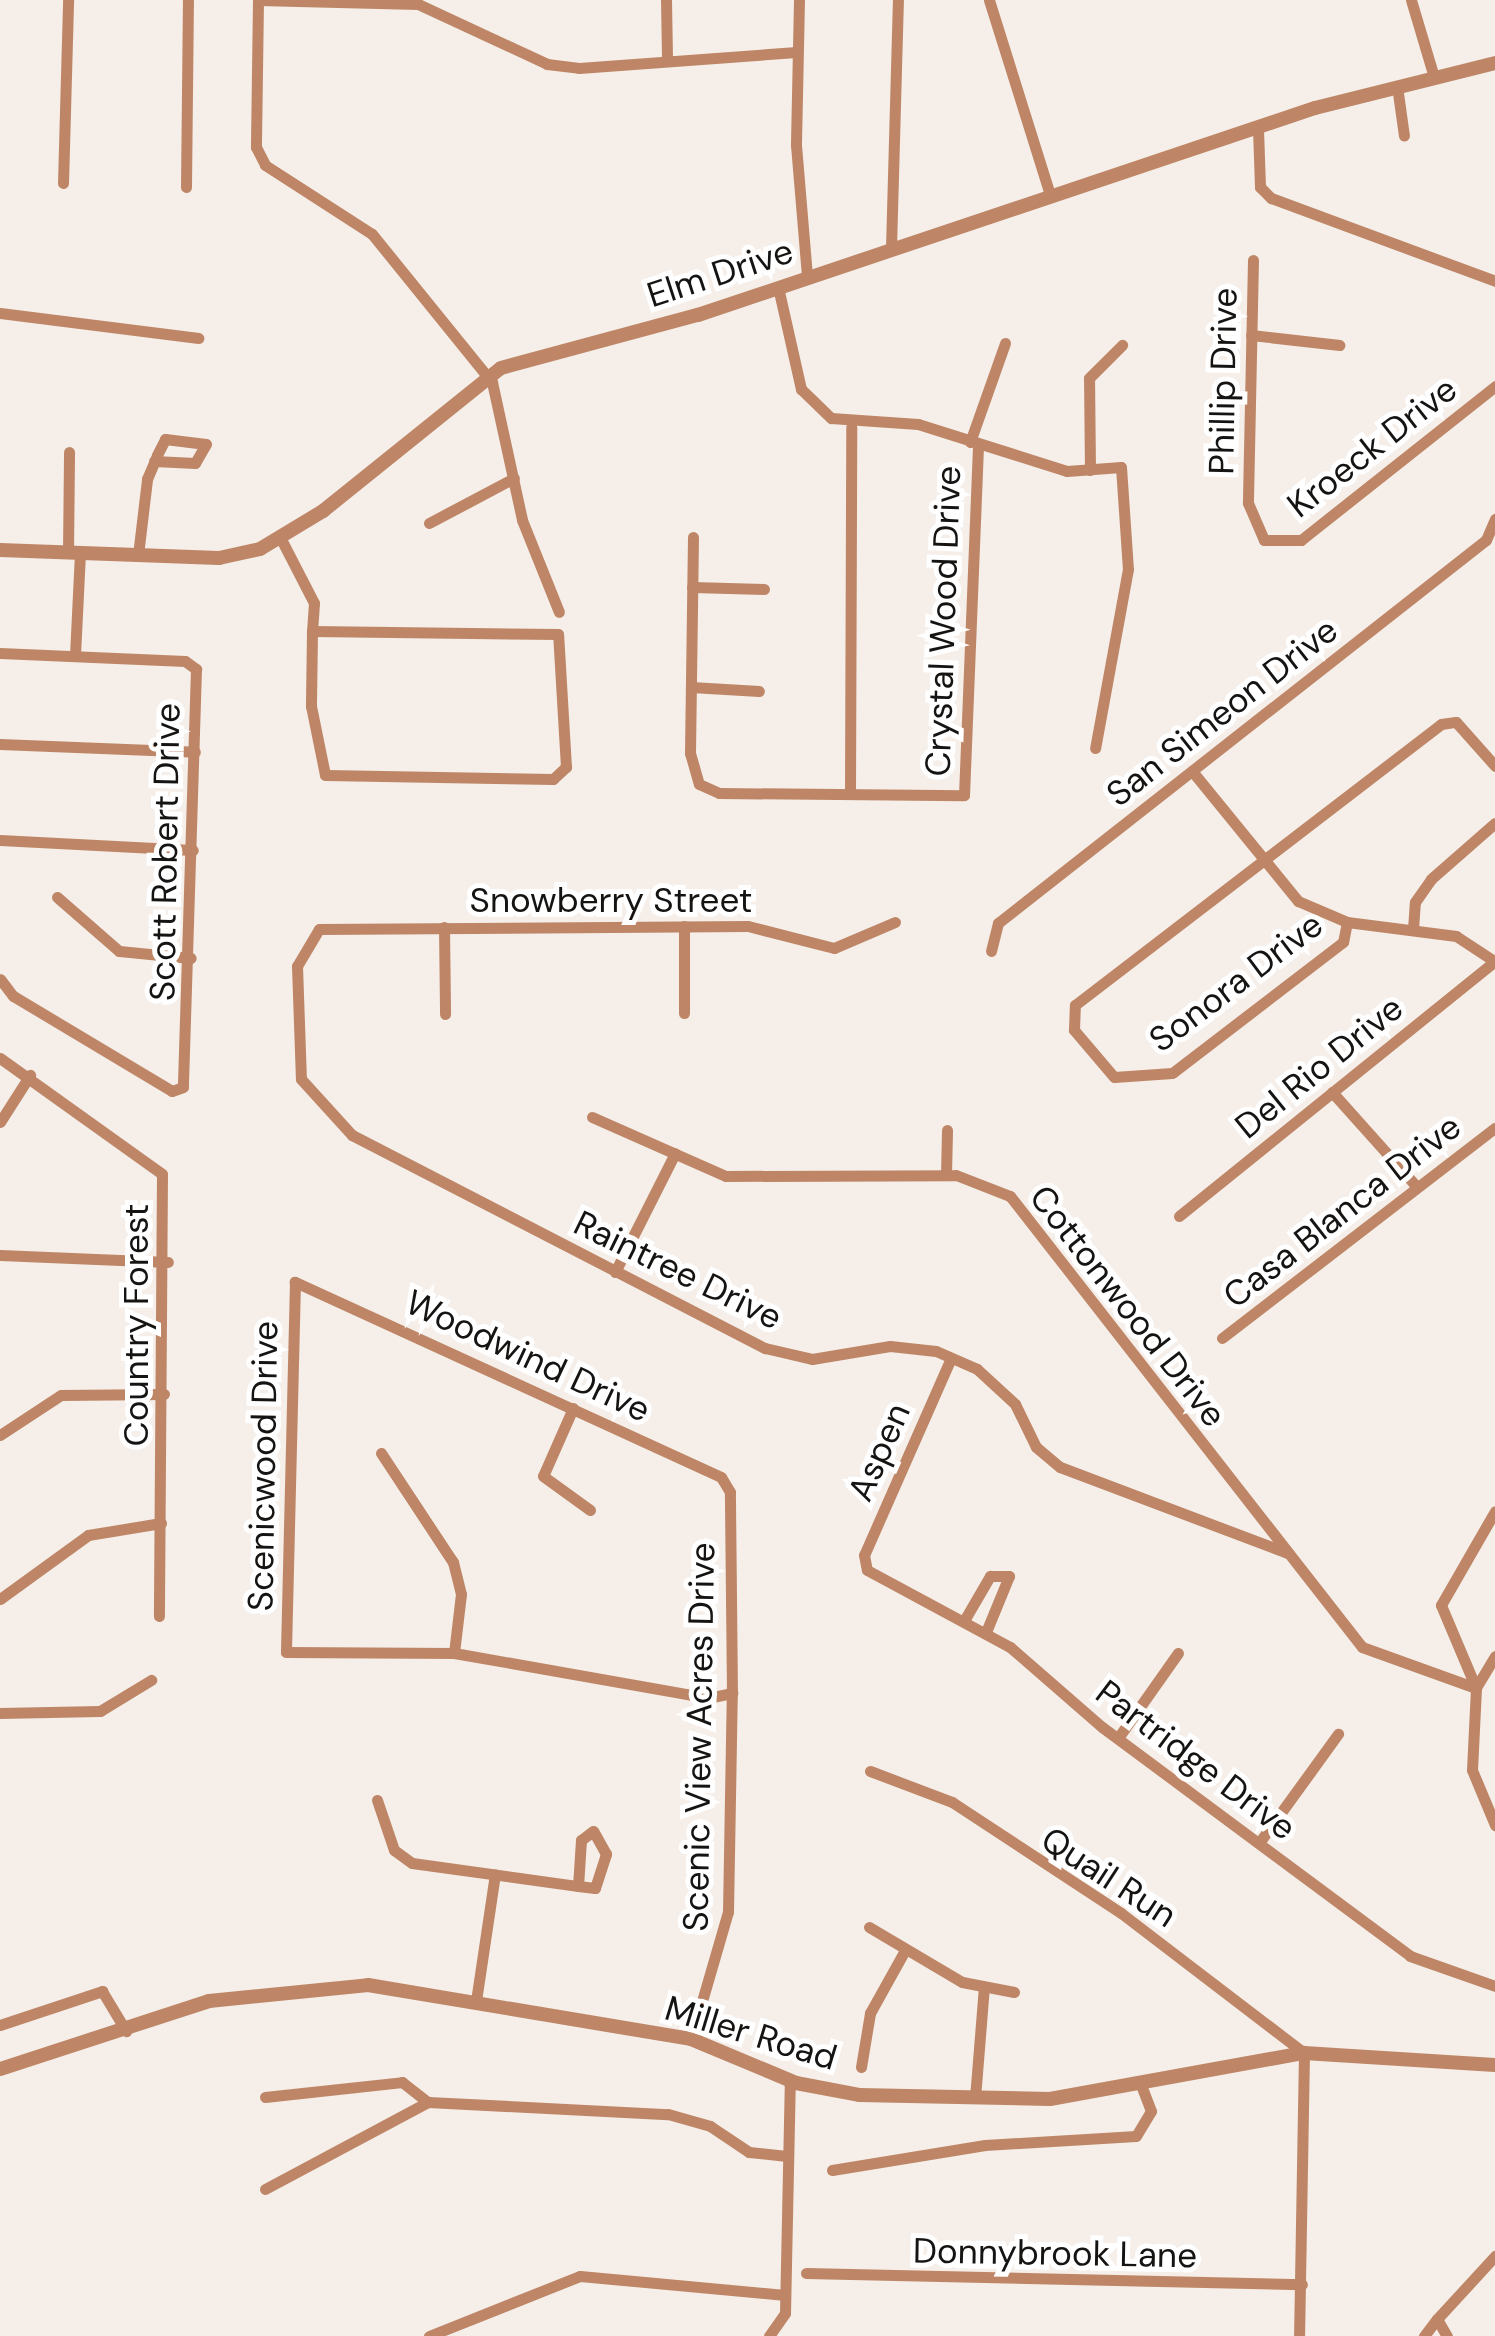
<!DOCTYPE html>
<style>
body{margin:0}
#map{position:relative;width:1495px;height:2336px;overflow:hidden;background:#f5eee9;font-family:"DM Sans",sans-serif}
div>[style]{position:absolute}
.minor>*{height:11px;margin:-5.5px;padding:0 5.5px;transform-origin:5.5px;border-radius:5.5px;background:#be8666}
.tertiary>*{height:14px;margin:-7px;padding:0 7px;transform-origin:7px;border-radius:7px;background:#be8666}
span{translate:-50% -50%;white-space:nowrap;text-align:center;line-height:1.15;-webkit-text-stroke:10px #fff;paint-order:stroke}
.street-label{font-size:35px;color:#161412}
</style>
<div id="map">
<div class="minor">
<div style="left:258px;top:0;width:147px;rotate:90.8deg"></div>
<div style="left:256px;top:147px;width:20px;rotate:63deg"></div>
<div style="left:265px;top:165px;width:127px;rotate:32.8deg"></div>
<div style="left:372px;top:234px;width:191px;rotate:51deg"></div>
<div style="left:492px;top:382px;width:141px;rotate:77.7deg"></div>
<div style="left:522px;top:520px;width:99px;rotate:68.1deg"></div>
<div style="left:258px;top:0;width:160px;rotate:1.4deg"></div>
<div style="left:418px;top:4px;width:142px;rotate:24.9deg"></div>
<div style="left:547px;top:64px;width:32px;rotate:7deg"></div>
<div style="left:579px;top:68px;width:218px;rotate:-4.2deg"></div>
<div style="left:666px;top:0;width:60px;rotate:89deg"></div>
<div style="left:799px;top:0;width:145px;rotate:91.2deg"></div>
<div style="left:796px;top:145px;width:131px;rotate:85.2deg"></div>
<div style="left:989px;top:0;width:201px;rotate:72.6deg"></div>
<div style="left:1411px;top:0;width:80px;rotate:73.4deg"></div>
<div style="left:1397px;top:86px;width:50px;rotate:82deg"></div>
<div style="left:1258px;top:129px;width:58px;rotate:88deg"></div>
<div style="left:1260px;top:187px;width:16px;rotate:45deg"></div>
<div style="left:1271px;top:198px;width:239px;rotate:20.3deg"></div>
<div style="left:63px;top:183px;width:183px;rotate:-88.4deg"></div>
<div style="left:186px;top:187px;width:187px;rotate:-89.4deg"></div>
<div style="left:891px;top:248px;width:248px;rotate:-88.4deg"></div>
<div style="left:1253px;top:260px;width:243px;rotate:91.2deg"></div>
<div style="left:1248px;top:503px;width:40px;rotate:66.6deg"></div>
<div style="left:1264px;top:540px;width:37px"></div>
<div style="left:1301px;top:540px;width:248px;rotate:-38.4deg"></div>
<div style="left:778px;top:287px;width:105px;rotate:77.3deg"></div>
<div style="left:801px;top:389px;width:42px;rotate:44deg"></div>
<div style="left:831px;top:418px;width:87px;rotate:3.9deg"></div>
<div style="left:918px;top:424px;width:156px;rotate:17.5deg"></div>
<div style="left:1067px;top:471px;width:54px;rotate:-4.2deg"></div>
<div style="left:1121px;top:467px;width:102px;rotate:86.1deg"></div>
<div style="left:1128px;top:569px;width:182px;rotate:100.4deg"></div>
<div style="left:0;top:313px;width:200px;rotate:7.2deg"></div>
<div style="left:1251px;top:335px;width:89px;rotate:6.5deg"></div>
<div style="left:970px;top:442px;width:105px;rotate:-70.5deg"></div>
<div style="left:1090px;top:470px;width:92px;rotate:-90.6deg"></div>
<div style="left:1089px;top:378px;width:47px;rotate:-45deg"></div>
<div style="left:429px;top:523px;width:96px;rotate:-27.9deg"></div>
<div style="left:693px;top:537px;width:216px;rotate:90.8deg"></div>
<div style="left:690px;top:753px;width:32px;rotate:74deg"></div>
<div style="left:699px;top:784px;width:22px;rotate:24deg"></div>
<div style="left:719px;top:793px;width:245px;rotate:0.5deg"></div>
<div style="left:964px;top:795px;width:350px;rotate:-87.7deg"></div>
<div style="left:281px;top:539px;width:72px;rotate:62.7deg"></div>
<div style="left:314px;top:603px;width:28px;rotate:94deg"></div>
<div style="left:312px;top:631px;width:75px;rotate:90.8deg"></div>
<div style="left:311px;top:706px;width:70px;rotate:78.5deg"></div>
<div style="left:325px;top:775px;width:228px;rotate:1deg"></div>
<div style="left:553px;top:779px;width:18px;rotate:-43deg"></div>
<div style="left:566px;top:767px;width:133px;rotate:-93.4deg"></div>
<div style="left:558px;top:634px;width:246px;rotate:-179.3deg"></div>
<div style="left:68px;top:552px;width:100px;rotate:-89.4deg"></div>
<div style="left:138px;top:555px;width:77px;rotate:-83.2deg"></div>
<div style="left:147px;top:479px;width:26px;rotate:-67deg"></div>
<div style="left:157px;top:455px;width:18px;rotate:-63deg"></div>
<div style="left:165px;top:439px;width:41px;rotate:7deg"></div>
<div style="left:206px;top:444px;width:22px;rotate:120deg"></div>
<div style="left:195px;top:463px;width:41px;rotate:-177.2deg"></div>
<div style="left:692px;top:587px;width:72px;rotate:1.6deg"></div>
<div style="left:0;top:653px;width:185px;rotate:2.5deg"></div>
<div style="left:185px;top:661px;width:14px;rotate:36deg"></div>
<div style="left:196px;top:669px;width:418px;rotate:91.8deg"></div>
<div style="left:183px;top:1087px;width:12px;rotate:160deg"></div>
<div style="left:172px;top:1091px;width:185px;rotate:-149.1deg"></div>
<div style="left:13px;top:996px;width:21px;rotate:-127deg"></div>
<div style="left:75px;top:655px;width:102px;rotate:-87.2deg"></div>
<div style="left:691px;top:687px;width:68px;rotate:3.4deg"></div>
<div style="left:0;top:744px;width:195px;rotate:2.3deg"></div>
<div style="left:1192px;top:771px;width:168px;rotate:50.8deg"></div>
<div style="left:1298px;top:901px;width:53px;rotate:23.2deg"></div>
<div style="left:1347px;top:922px;width:110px;rotate:7.3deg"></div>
<div style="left:1456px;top:936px;width:45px;rotate:33.3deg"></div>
<div style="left:850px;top:794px;width:367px;rotate:-89.8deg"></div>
<div style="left:0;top:840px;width:193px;rotate:3deg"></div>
<div style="left:57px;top:897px;width:82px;rotate:41.1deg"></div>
<div style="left:119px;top:951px;width:72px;rotate:5.6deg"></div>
<div style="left:895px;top:922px;width:66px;rotate:156.9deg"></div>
<div style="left:834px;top:948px;width:89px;rotate:-165.7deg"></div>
<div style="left:748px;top:926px;width:429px;rotate:179.6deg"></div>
<div style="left:319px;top:929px;width:43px;rotate:120.7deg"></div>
<div style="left:297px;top:966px;width:113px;rotate:88deg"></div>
<div style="left:301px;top:1079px;width:76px;rotate:47.7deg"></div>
<div style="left:352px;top:1135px;width:465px;rotate:27.3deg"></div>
<div style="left:765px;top:1348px;width:48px;rotate:13.2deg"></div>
<div style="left:812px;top:1359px;width:79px;rotate:-9.5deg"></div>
<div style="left:890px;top:1346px;width:46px;rotate:6.2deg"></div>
<div style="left:936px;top:1351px;width:45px;rotate:23.7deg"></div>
<div style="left:977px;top:1369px;width:52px;rotate:42.6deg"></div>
<div style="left:1015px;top:1404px;width:48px;rotate:64deg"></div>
<div style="left:1036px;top:1447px;width:31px;rotate:40deg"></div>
<div style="left:1060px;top:1467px;width:244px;rotate:20.7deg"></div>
<div style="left:1347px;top:922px;width:20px;rotate:101deg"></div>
<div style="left:1343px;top:942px;width:215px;rotate:142.5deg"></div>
<div style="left:1172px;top:1073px;width:58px;rotate:176.1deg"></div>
<div style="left:1114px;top:1077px;width:62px;rotate:-130.4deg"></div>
<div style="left:1074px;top:1030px;width:25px;rotate:-88deg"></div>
<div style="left:1075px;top:1005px;width:461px;rotate:-37.5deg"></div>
<div style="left:1441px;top:724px;width:15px;rotate:-8deg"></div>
<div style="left:1456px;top:722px;width:59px;rotate:48.4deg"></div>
<div style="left:444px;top:927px;width:87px;rotate:89.3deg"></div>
<div style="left:1413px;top:929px;width:27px;rotate:-86deg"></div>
<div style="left:1415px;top:902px;width:28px;rotate:-55deg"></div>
<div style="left:1431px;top:879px;width:85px;rotate:-41.2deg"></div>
<div style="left:991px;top:951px;width:29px;rotate:-76deg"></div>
<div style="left:998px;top:923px;width:620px;rotate:-38.13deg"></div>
<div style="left:1486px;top:540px;width:23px;rotate:-67deg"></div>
<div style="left:684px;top:1013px;width:87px;rotate:-90deg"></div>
<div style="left:0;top:1058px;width:199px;rotate:35.6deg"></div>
<div style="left:162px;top:1174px;width:442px;rotate:90.4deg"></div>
<div style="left:1332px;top:1092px;width:127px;rotate:48.2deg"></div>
<div style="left:592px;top:1117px;width:146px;rotate:23.8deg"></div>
<div style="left:726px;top:1176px;width:230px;rotate:-0.2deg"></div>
<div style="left:956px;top:1175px;width:58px;rotate:21.3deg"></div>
<div style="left:1010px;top:1196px;width:572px;rotate:52.03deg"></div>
<div style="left:1362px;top:1647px;width:121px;rotate:19.8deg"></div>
<div style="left:0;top:1122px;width:56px;rotate:-57.4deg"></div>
<div style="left:946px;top:1175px;width:45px;rotate:-88.7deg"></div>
<div style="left:1179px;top:1216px;width:406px;rotate:-38.9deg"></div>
<div style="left:0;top:1255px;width:168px;rotate:2.4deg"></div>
<div style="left:615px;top:1272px;width:133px;rotate:-63.2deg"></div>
<div style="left:1222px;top:1338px;width:344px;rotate:-37.6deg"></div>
<div style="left:951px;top:1358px;width:215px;rotate:113.8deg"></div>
<div style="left:864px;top:1555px;width:15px;rotate:79deg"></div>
<div style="left:867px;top:1570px;width:162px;rotate:28.3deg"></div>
<div style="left:1010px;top:1647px;width:122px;rotate:41deg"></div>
<div style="left:1102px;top:1727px;width:384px;rotate:36.6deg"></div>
<div style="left:1410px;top:1956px;width:90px;rotate:19.4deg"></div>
<div style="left:573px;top:1408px;width:74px;rotate:113.8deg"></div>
<div style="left:543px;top:1476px;width:58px;rotate:35.9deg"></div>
<div style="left:0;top:1435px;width:73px;rotate:-33.3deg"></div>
<div style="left:61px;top:1395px;width:103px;rotate:-0.6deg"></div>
<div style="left:381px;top:1453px;width:131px;rotate:56.6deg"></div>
<div style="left:453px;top:1562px;width:33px;rotate:76deg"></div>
<div style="left:461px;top:1594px;width:59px;rotate:96.8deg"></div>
<div style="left:0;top:1599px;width:109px;rotate:-36deg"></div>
<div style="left:88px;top:1535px;width:74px;rotate:-9.3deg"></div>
<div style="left:965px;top:1619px;width:50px;rotate:-59.8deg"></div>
<div style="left:990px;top:1576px;width:19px"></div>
<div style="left:1009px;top:1576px;width:61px;rotate:112.3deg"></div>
<div style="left:1495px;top:1656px;width:37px;rotate:121deg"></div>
<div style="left:1476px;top:1688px;width:82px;rotate:92.8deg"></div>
<div style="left:1472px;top:1770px;width:60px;rotate:67.3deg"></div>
<div style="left:1476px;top:1688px;width:90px;rotate:-112.9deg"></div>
<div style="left:1441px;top:1605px;width:108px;rotate:-60.1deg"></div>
<div style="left:0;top:1713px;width:100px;rotate:-1.1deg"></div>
<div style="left:100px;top:1711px;width:60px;rotate:-31.3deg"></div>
<div style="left:1118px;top:1738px;width:104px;rotate:-54.8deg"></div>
<div style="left:870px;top:1771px;width:88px;rotate:20.7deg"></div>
<div style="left:952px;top:1802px;width:202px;rotate:33.3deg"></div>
<div style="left:1121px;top:1913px;width:230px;rotate:37.4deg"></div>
<div style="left:1304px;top:2053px;width:283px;rotate:91deg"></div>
<div style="left:377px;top:1800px;width:53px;rotate:71.2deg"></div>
<div style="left:394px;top:1850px;width:22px;rotate:36deg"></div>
<div style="left:412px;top:1863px;width:168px;rotate:7.9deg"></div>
<div style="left:578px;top:1886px;width:17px;rotate:7deg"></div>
<div style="left:595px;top:1888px;width:36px;rotate:-72deg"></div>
<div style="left:606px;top:1854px;width:26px;rotate:-119deg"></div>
<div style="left:593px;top:1831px;width:15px;rotate:143deg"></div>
<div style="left:581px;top:1840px;width:46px;rotate:93.7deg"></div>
<div style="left:1259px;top:1843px;width:135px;rotate:-54.1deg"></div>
<div style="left:869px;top:1927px;width:108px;rotate:30.6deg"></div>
<div style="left:962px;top:1982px;width:53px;rotate:10.9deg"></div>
<div style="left:476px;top:2001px;width:128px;rotate:-81.5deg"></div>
<div style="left:0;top:2025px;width:108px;rotate:-18.4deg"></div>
<div style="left:102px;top:1991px;width:47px;rotate:59deg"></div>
<div style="left:691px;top:2039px;width:132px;rotate:-73.8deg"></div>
<div style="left:728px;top:1912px;width:219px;rotate:-89deg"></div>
<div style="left:732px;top:1693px;width:201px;rotate:-90.6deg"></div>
<div style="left:730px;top:1492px;width:17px;rotate:-121deg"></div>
<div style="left:721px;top:1477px;width:469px;rotate:-155.4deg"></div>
<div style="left:295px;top:1282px;width:370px;rotate:91.4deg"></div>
<div style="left:286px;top:1652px;width:168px;rotate:0.3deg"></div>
<div style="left:454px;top:1653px;width:258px;rotate:10deg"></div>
<div style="left:708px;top:1698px;width:25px;rotate:-12deg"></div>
<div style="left:861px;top:2067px;width:55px;rotate:-80.5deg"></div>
<div style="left:870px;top:2013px;width:72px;rotate:-60.9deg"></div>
<div style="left:265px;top:2097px;width:138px;rotate:-6.2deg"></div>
<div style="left:402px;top:2082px;width:33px;rotate:38deg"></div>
<div style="left:975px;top:2098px;width:112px;rotate:-85.4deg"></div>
<div style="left:832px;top:2170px;width:155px;rotate:-9.3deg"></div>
<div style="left:985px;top:2145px;width:151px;rotate:-3.4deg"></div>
<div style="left:1136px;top:2136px;width:29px;rotate:-59deg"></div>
<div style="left:1151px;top:2111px;width:30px;rotate:-111deg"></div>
<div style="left:265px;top:2189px;width:185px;rotate:-28.1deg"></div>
<div style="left:428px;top:2102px;width:240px;rotate:2.9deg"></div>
<div style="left:668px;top:2114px;width:44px;rotate:15.9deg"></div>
<div style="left:710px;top:2126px;width:47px;rotate:33.7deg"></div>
<div style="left:749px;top:2152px;width:38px;rotate:6deg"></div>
<div style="left:806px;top:2273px;width:496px;rotate:1.3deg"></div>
<div style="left:1437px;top:2319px;width:86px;rotate:-47.4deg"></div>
<div style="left:429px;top:2336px;width:162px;rotate:-21.7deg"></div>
<div style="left:580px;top:2276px;width:206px;rotate:5.3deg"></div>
<div style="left:769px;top:2336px;width:28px;rotate:-55deg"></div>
<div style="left:785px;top:2313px;width:234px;rotate:-88.8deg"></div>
<div style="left:1424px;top:2336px;width:21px;rotate:-53deg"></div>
<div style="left:1437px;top:2319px;width:20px;rotate:60deg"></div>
</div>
<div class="tertiary">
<div style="left:0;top:550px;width:219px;rotate:2.1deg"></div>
<div style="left:219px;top:558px;width:42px;rotate:-12.4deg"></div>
<div style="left:260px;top:549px;width:74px;rotate:-31.1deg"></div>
<div style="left:323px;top:511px;width:228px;rotate:-38.8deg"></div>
<div style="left:501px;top:368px;width:204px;rotate:-15.1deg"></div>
<div style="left:698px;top:315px;width:651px;rotate:-18.55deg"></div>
<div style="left:1315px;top:108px;width:186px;rotate:-14deg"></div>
<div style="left:0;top:2069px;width:220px;rotate:-18deg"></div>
<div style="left:209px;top:2001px;width:160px;rotate:-5.7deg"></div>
<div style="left:368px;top:1985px;width:327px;rotate:9.5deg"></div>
<div style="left:691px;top:2039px;width:114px;rotate:22.7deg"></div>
<div style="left:796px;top:2083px;width:64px;rotate:10.8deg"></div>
<div style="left:859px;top:2095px;width:191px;rotate:1.2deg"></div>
<div style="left:1050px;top:2099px;width:258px;rotate:-10.3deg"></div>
<div style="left:1304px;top:2053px;width:191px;rotate:3.6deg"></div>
</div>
<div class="street-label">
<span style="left:720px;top:273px;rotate:-18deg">Elm Drive</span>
<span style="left:1223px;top:381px;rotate:-89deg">Phillip Drive</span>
<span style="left:1372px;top:447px;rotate:-38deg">Kroeck Drive</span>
<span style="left:943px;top:621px;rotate:-88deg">Crystal Wood Drive</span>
<span style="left:1222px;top:712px;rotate:-38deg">San Simeon Drive</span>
<span style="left:165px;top:852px;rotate:-89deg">Scott Robert Drive</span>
<span style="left:611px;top:900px">Snowberry Street</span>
<span style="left:1236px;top:982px;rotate:-37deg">Sonora Drive</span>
<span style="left:1319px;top:1067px;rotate:-39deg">Del Rio Drive</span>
<span style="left:1342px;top:1211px;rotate:-38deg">Casa Blanca Drive</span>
<span style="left:678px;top:1270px;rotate:26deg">Raintree Drive</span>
<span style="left:1128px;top:1306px;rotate:52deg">Cottonwood Drive</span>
<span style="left:136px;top:1325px;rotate:-90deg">Country Forest</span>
<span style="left:528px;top:1356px;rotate:25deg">Woodwind Drive</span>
<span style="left:879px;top:1452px;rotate:-66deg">Aspen</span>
<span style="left:263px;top:1466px;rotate:-89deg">Scenicwood Drive</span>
<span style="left:699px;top:1737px;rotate:-89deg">Scenic View Acres Drive</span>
<span style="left:1196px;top:1760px;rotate:37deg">Partridge Drive</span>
<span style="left:1109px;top:1877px;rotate:33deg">Quail Run</span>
<span style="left:751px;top:2033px;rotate:17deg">Miller Road</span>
<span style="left:1055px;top:2253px;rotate:1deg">Donnybrook Lane</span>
</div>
</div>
